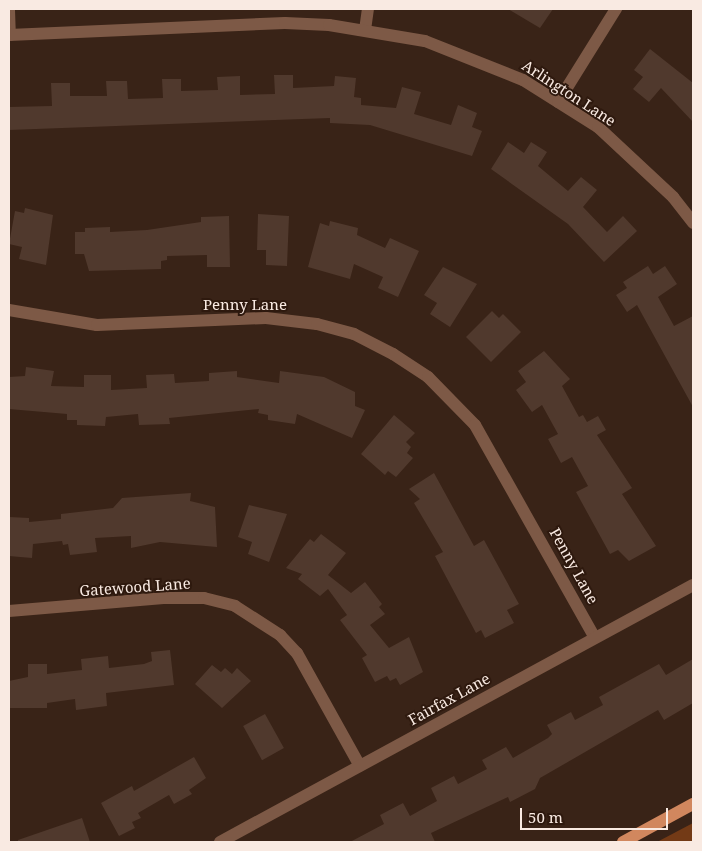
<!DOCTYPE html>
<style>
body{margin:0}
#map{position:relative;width:702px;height:851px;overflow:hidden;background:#392317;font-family:"Noto Serif",serif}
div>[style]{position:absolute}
.green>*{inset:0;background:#733a16}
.building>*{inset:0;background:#50392d;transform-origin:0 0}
.minor>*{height:12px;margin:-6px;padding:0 6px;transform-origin:6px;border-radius:6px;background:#7d5946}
.major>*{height:12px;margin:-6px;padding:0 6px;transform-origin:6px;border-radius:6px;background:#d1875e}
span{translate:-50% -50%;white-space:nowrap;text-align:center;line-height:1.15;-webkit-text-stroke:4px #2e190e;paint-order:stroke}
.street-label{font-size:15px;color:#f9eae2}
.frame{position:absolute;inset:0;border:10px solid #f9eae2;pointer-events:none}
.scale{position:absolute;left:520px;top:808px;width:148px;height:22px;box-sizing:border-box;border:2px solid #f9eae2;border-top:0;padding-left:6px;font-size:15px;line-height:18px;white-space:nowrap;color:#f9eae2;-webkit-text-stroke:4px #2e190e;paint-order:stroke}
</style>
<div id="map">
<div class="green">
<div style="clip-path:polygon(693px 823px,693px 842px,657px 842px)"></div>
</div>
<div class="building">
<div style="clip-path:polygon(508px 9px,553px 9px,540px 28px)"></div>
<div style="clip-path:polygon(650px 49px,693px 83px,693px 122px,661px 88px,649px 102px,633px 89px,643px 77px,634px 70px)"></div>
<div style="clip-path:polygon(274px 75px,293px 75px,293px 88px,334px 86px,335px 76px,356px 78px,354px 97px,361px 98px,361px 105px,396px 108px,402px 87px,421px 92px,414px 114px,451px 125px,458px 105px,477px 113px,472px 127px,482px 131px,472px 156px,370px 125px,330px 123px,330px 118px,9px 130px,9px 107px,52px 106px,51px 83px,70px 83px,70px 96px,107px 96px,106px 81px,127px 81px,128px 99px,163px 98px,162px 79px,181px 79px,181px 91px,218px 90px,217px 77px,240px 76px,240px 95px,275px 94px)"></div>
<div style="clip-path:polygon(508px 142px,524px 153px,531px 142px,547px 152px,538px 166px,568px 191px,581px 177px,597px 190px,583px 207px,607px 232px,623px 216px,637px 231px,604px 262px,568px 224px,491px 169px)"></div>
<div style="clip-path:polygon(25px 208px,53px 215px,46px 265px,19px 259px,22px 247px,9px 244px,15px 211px,24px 213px)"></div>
<div style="clip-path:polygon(258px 214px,289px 216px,287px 266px,266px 265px,266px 250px,257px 250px)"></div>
<div style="clip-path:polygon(229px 216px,230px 267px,207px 267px,207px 255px,167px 256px,167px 260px,161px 261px,161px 269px,89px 271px,84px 254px,75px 254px,75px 232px,85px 232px,85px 228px,110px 227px,110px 232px,147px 230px,201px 222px,201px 217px)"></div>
<div style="clip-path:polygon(330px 221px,358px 228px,357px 235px,385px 248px,390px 238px,419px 251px,398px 297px,378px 288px,383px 277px,354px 264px,350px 279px,308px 267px,320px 223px,329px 226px)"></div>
<div style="clip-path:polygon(648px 266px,653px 274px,665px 266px,677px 284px,658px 297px,674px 326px,693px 316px,693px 407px,637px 305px,627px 312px,616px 295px,627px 288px,623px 282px)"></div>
<div style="clip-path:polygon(443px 267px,477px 284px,450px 327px,430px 314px,437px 303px,424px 295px)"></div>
<div style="clip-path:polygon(492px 311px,499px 318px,503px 314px,521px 332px,491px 362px,466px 337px)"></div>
<div style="clip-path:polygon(544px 351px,570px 379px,562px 386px,579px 417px,583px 415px,587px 422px,598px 416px,606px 430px,597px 435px,632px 488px,622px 494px,656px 546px,629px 561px,618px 550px,610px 554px,576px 492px,588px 486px,572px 457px,561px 463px,548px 439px,558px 434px,542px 405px,532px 412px,516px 390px,526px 382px,518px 371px)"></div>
<div style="clip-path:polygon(26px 367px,54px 371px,51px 386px,84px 387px,84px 375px,111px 375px,111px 390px,147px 388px,146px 375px,174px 374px,175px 383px,209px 381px,209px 373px,237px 371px,237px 377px,279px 383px,280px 371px,324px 377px,355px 392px,355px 406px,365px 410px,352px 438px,297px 414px,295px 424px,268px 420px,268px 415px,258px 413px,259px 409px,169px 418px,170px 424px,139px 425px,138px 414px,106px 417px,105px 426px,77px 425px,77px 420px,67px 420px,67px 414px,9px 409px,9px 377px,25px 376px)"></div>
<div style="clip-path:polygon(394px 415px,415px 433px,406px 442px,411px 447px,407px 453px,413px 458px,396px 477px,388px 471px,385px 475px,361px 454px)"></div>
<div style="clip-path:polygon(434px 473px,474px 546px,484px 540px,519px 604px,507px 610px,514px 623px,485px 638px,481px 630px,476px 633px,435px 556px,443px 552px,414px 503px,420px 499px,409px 489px)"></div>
<div style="clip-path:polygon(191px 493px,190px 501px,215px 507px,217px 547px,160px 542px,131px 548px,131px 536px,95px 538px,97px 552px,70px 555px,68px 544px,63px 545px,62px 541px,33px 544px,32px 558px,9px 556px,9px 517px,29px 518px,29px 522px,61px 519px,61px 514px,113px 508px,122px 498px)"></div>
<div style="clip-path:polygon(249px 505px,287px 514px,269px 562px,248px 554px,252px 542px,238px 537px)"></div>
<div style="clip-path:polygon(321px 534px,346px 553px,328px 575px,351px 593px,365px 582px,382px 604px,379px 607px,385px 614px,370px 625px,389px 648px,409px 637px,423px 672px,400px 685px,396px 678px,390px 681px,387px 676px,375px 682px,362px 658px,367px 655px,340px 620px,347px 615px,328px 589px,320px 596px,298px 579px,302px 574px,286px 568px,310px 539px,314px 542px)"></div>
<div style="clip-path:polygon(170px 650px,174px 685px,106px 693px,107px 706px,76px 710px,75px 699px,47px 703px,47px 708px,9px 708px,9px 681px,28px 677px,28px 664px,47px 664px,47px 674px,82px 670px,81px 659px,108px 656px,109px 668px,144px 664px,152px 661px,151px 652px)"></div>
<div style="clip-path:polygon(693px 659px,693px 703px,664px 720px,658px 710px,540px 778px,535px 789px,510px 802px,508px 797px,431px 833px,435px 842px,350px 842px,384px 824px,380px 815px,403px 803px,410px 816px,437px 801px,431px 788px,454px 776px,458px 784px,487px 769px,482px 760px,506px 747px,513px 758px,548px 738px,552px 734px,547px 725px,571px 712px,575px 720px,603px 705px,599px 697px,659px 664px,666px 675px)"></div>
<div style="clip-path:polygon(212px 665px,221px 672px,225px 668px,232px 674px,237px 668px,251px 681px,222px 708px,195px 684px)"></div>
<div style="left:265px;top:714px;width:39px;height:25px;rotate:61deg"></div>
<div style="clip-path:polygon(194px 757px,206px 778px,189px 790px,192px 794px,174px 804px,169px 795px,138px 813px,141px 818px,132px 822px,135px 828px,119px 836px,101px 803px,132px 786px,134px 791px)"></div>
<div style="clip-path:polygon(82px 818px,90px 842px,18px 842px,18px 840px)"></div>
</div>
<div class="minor">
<div style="left:9px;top:10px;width:25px;rotate:88deg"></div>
<div style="left:365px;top:30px;width:21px;rotate:-82deg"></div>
<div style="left:9px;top:35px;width:276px;rotate:-2.5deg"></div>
<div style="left:285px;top:23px;width:44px;rotate:2.6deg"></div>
<div style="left:329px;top:25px;width:97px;rotate:9.5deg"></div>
<div style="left:425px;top:41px;width:105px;rotate:21.7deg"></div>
<div style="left:523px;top:80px;width:89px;rotate:32.1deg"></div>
<div style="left:598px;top:127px;width:103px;rotate:43deg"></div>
<div style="left:673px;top:197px;width:33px;rotate:52deg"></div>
<div style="left:558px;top:102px;width:110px;rotate:-58.1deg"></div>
<div style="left:9px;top:310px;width:89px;rotate:9.7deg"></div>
<div style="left:97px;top:325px;width:169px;rotate:-2.4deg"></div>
<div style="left:266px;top:318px;width:51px;rotate:6.7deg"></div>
<div style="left:317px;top:324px;width:38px;rotate:15deg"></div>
<div style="left:354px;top:334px;width:44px;rotate:27.1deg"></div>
<div style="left:393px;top:354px;width:42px;rotate:33.3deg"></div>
<div style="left:428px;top:377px;width:67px;rotate:45.6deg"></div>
<div style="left:475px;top:425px;width:244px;rotate:60.6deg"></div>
<div style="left:9px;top:611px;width:155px;rotate:-4.8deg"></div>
<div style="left:163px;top:598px;width:41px"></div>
<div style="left:204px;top:598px;width:32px;rotate:14deg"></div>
<div style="left:235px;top:606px;width:54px;rotate:32.8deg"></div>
<div style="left:280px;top:635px;width:25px;rotate:47deg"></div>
<div style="left:297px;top:653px;width:129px;rotate:60.9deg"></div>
<div style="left:220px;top:842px;width:538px;rotate:-28.52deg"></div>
</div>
<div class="major">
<div style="left:623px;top:842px;width:80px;rotate:-28.5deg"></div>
</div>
<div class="street-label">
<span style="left:569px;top:93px;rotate:33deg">Arlington Lane</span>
<span style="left:245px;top:305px">Penny Lane</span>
<span style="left:574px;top:566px;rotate:61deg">Penny Lane</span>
<span style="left:135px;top:587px;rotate:-4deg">Gatewood Lane</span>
<span style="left:449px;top:699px;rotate:-29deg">Fairfax Lane</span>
</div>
<div class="frame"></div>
<div class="scale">50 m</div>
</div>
